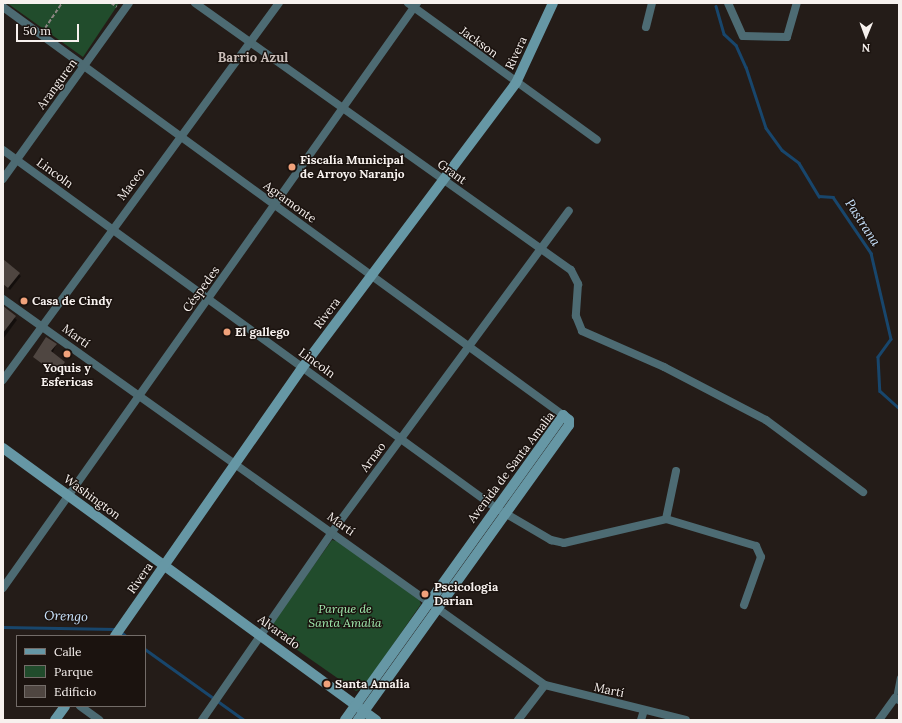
<!DOCTYPE html>
<meta charset="utf-8">
<style>
body{margin:0}
#map{position:relative;width:902px;height:723px;overflow:hidden;background:#241c18;font-family:Lora,serif}
div>[style]{position:absolute}
.green>*{inset:0;background:#214c2c}
.shadow>*{inset:0;background:#0007}
.stream>*{height:2.5px;margin:-1.25px;padding:0 1.25px;transform-origin:1.25px;border-radius:1.25px;background:#18466c}
.building>*{inset:0;background:#4f4641}
.path>*{height:1.5px;margin-top:-0.75px;transform-origin:0;background:repeating-linear-gradient(90deg,#8d8683 0 4px,transparent 0 6px)}
.lane>*{height:4px;margin:-2px;padding:0 2px;transform-origin:2px;border-radius:2px;background:#4d6b73}
.street>*{height:8px;margin:-4px;padding:0 4px;transform-origin:4px;border-radius:4px;background:#4d6b73}
.secondary>*{height:10px;margin:-5px;padding:0 5px;transform-origin:5px;border-radius:5px;background:#6697a5}
.dots>*{width:11px;height:11px;translate:-50% -50%;box-sizing:border-box;border:2px solid #1b130f;border-radius:50%}
span{translate:-50% -50%;white-space:nowrap;text-align:center;line-height:1.15;-webkit-text-stroke:3px #1b130f;paint-order:stroke}
.street-label{font-size:12px;color:#f7f1ee}
.poi-label{font-size:12px;color:#f7f1ee;font-weight:700}
.left{translate:0 -50%;text-align:left}
.park-label{font-size:12px;color:#a2edb0;font-style:italic}
.neighbourhood-label{font-size:13px;color:#cbbfba;font-weight:700}
.water-label{font-size:13px;color:#c9e3fd;font-style:italic}
.frame{position:absolute;inset:0;border:4px solid #f7f1ee;pointer-events:none}
.legend{position:absolute;left:16px;top:635px;width:130px;height:72px;box-sizing:border-box;background:#1b130f;border:1px solid #736c68;margin:0;padding:5px 7px;list-style:none;font-size:12px;color:#f7f1ee}
.legend li{display:flex;align-items:center;gap:8px;height:20px}
.legend b{width:20px;border:1px solid #736c68}
.north{position:absolute;left:846px;top:16px;width:40px;height:40px;-webkit-text-stroke:3px #1b130f;paint-order:stroke;rotate:181deg;font-size:11px;font-weight:700;line-height:16px;text-align:center;color:#f7f1ee}
.north::after{content:'';display:block;margin:auto;width:14px;height:18px;background:#f7f1ee;clip-path:polygon(50% 0,100% 100%,50% 72%,0 100%)}
.scale{position:absolute;left:16px;top:24px;width:63px;height:18px;box-sizing:border-box;border:2px solid #f7f1ee;border-top:0;padding-left:5px;font-size:12px;line-height:14px;white-space:nowrap;color:#f7f1ee;-webkit-text-stroke:3px #1b130f;paint-order:stroke}
</style>
<div id="map">
<div class="green">
<div style="clip-path:polygon(7px 3px,119px 3px,83px 57px)"></div>
<div style="clip-path:polygon(332px 540px,341px 542px,418px 597px,421px 604px,363px 688px,356px 691px,270px 631px,271px 625px)"></div>
</div>
<div class="shadow">
<div style="clip-path:polygon(3px 264px,21px 276px,10px 290px,3px 283px)"></div>
<div style="clip-path:polygon(3px 307px,17px 320px,3px 339px)"></div>
<div style="clip-path:polygon(56px 345px,52px 354px,65px 366px,58px 376px,34px 357px)"></div>
</div>
<div class="stream">
<div style="left:716px;top:6px;width:29px;rotate:74deg"></div>
<div style="left:724px;top:34px;width:16px;rotate:43deg"></div>
<div style="left:736px;top:45px;width:24px;rotate:66deg"></div>
<div style="left:746px;top:67px;width:64px;rotate:71.8deg"></div>
<div style="left:766px;top:128px;width:27px;rotate:54deg"></div>
<div style="left:782px;top:150px;width:21px;rotate:37deg"></div>
<div style="left:799px;top:163px;width:39px;rotate:59deg"></div>
<div style="left:819px;top:196px;width:14px;rotate:4deg"></div>
<div style="left:833px;top:197px;width:68px;rotate:55.8deg"></div>
<div style="left:871px;top:253px;width:88px;rotate:76.9deg"></div>
<div style="left:891px;top:339px;width:22px;rotate:126deg"></div>
<div style="left:878px;top:357px;width:34px;rotate:87deg"></div>
<div style="left:880px;top:391px;width:25px;rotate:42deg"></div>
<div style="left:3px;top:627px;width:113px;rotate:1deg"></div>
<div style="left:121px;top:632px;width:6px;rotate:39deg"></div>
<div style="left:145px;top:649px;width:122px;rotate:35.6deg"></div>
</div>
<div class="building">
<div style="clip-path:polygon(3px 259px,20px 273px,8px 288px,3px 284px)"></div>
<div style="clip-path:polygon(3px 306px,16px 316px,3px 333px)"></div>
<div style="clip-path:polygon(46px 337px,57px 344px,51px 351px,65px 362px,56px 374px,33px 357px)"></div>
</div>
<div class="path">
<div style="left:111px;top:3px;width:7px;rotate:34deg"></div>
<div style="left:45px;top:28px;width:30px;rotate:-56deg"></div>
</div>
<div class="lane">
<div style="left:895px;top:698px;width:21px;rotate:-79deg"></div>
</div>
<div class="street">
<div style="left:195px;top:3px;width:461px;rotate:35.4deg"></div>
<div style="left:571px;top:270px;width:16px;rotate:63deg"></div>
<div style="left:578px;top:284px;width:32px;rotate:94deg"></div>
<div style="left:576px;top:316px;width:16px;rotate:68deg"></div>
<div style="left:582px;top:331px;width:90px;rotate:23.7deg"></div>
<div style="left:664px;top:367px;width:115px;rotate:27.5deg"></div>
<div style="left:766px;top:420px;width:121px;rotate:36.6deg"></div>
<div style="left:408px;top:3px;width:233px;rotate:35.9deg"></div>
<div style="left:728px;top:3px;width:36px;rotate:66deg"></div>
<div style="left:743px;top:36px;width:44px;rotate:1.3deg"></div>
<div style="left:787px;top:37px;width:35px;rotate:-74deg"></div>
<div style="left:3px;top:7px;width:693px;rotate:36.08deg"></div>
<div style="left:646px;top:27px;width:25px;rotate:-76deg"></div>
<div style="left:3px;top:150px;width:609px;rotate:35.99deg"></div>
<div style="left:496px;top:508px;width:64px;rotate:30.2deg"></div>
<div style="left:551px;top:540px;width:13px;rotate:13deg"></div>
<div style="left:564px;top:543px;width:105px;rotate:-13.2deg"></div>
<div style="left:666px;top:519px;width:94px;rotate:16.7deg"></div>
<div style="left:756px;top:546px;width:12px;rotate:66deg"></div>
<div style="left:761px;top:557px;width:51px;rotate:109.5deg"></div>
<div style="left:3px;top:179px;width:216px;rotate:-54.4deg"></div>
<div style="left:3px;top:299px;width:665px;rotate:35.46deg"></div>
<div style="left:545px;top:685px;width:145px;rotate:13.9deg"></div>
<div style="left:3px;top:380px;width:467px;rotate:-53.8deg"></div>
<div style="left:666px;top:519px;width:49px;rotate:-78.2deg"></div>
<div style="left:3px;top:588px;width:717px;rotate:-54.71deg"></div>
<div style="left:80px;top:706px;width:24px;rotate:36deg"></div>
<div style="left:202px;top:720px;width:229px;rotate:-55.3deg"></div>
<div style="left:332px;top:532px;width:399px;rotate:-53.6deg"></div>
<div style="left:518px;top:720px;width:44px;rotate:-52.4deg"></div>
<div style="left:641px;top:720px;width:10px;rotate:-73deg"></div>
<div style="left:879px;top:720px;width:27px;rotate:-54deg"></div>
<div style="left:895px;top:698px;width:4px;rotate:27deg"></div>
</div>
<div class="secondary">
<div style="left:3px;top:448px;width:462px;rotate:36.1deg"></div>
<div style="left:115px;top:636px;width:327px;rotate:-55.1deg"></div>
<div style="left:302px;top:368px;width:356px;rotate:-53.1deg"></div>
<div style="left:516px;top:83px;width:88px;rotate:-65.2deg"></div>
<div style="left:55px;top:720px;width:17px;rotate:-54deg"></div>
<div style="left:345px;top:720px;width:375px;rotate:-54.4deg"></div>
<div style="left:563px;top:415px;width:8px;rotate:40deg"></div>
<div style="left:569px;top:420px;width:5px;rotate:90deg"></div>
<div style="left:569px;top:425px;width:363px;rotate:125.6deg"></div>
</div>
<div class="dots">
<div style="left:292px;top:167px;background:#f1a27b"></div>
<div style="left:24px;top:301px;background:#f1a27b"></div>
<div style="left:227px;top:332px;background:#f1a27b"></div>
<div style="left:67px;top:354px;background:#f1a27b"></div>
<div style="left:425px;top:594px;background:#f1a27b"></div>
<div style="left:327px;top:684px;background:#f1a27b"></div>
</div>
<div class="street-label">
<span style="left:479px;top:42px;rotate:36deg">Jackson</span>
<span style="left:516px;top:53px;rotate:-65deg">Rivera</span>
<span style="left:57px;top:84px;rotate:-54deg">Aranguren</span>
<span style="left:452px;top:172px;rotate:36deg">Grant</span>
<span style="left:55px;top:173px;rotate:36deg">Lincoln</span>
<span style="left:131px;top:184px;rotate:-53deg">Maceo</span>
<span style="left:290px;top:202px;rotate:36deg">Agramonte</span>
<span style="left:201px;top:289px;rotate:-54deg">Céspedes</span>
<span style="left:327px;top:313px;rotate:-54deg">Rivera</span>
<span style="left:76px;top:336px;rotate:36deg">Martí</span>
<span style="left:317px;top:363px;rotate:36deg">Lincoln</span>
<span style="left:373px;top:457px;rotate:-53deg">Arnao</span>
<span style="left:511px;top:467px;rotate:-53deg">Avenida de Santa Amalia</span>
<span style="left:92px;top:497px;rotate:36deg">Washington</span>
<span style="left:341px;top:524px;rotate:36deg">Martí</span>
<span style="left:140px;top:578px;rotate:-55deg">Rivera</span>
<span style="left:279px;top:632px;rotate:36deg">Alvarado</span>
<span style="left:609px;top:690px;rotate:12deg">Martí</span>
</div>
<div class="poi-label">
<span class="left" style="left:300px;top:167px">Fiscalía Municipal<br>de Arroyo Naranjo</span>
<span class="left" style="left:32px;top:301px">Casa de Cindy</span>
<span class="left" style="left:235px;top:332px">El gallego</span>
<span style="left:67px;top:375px">Yoquis y<br>Esfericas</span>
<span class="left" style="left:434px;top:594px">Pscicologia<br>Darian</span>
<span class="left" style="left:335px;top:684px">Santa Amalia</span>
</div>
<div class="park-label">
<span style="left:345px;top:616px">Parque de<br>Santa Amalia</span>
</div>
<div class="neighbourhood-label">
<span style="left:253px;top:58px">Barrio Azul</span>
</div>
<div class="water-label">
<span style="left:862px;top:223px;rotate:57deg">Pastrana</span>
<span style="left:66px;top:617px;rotate:2deg">Orengo</span>
</div>
<div class="frame"></div>
<ul class="legend">
<li><b style="height:5px;background:#6697a5"></b>Calle</li>
<li><b style="height:11px;background:#214c2c"></b>Parque</li>
<li><b style="height:11px;background:#4f4641"></b>Edificio</li>
</ul>
<div class="north">N</div>
<div class="scale">50 m</div>
</div>
